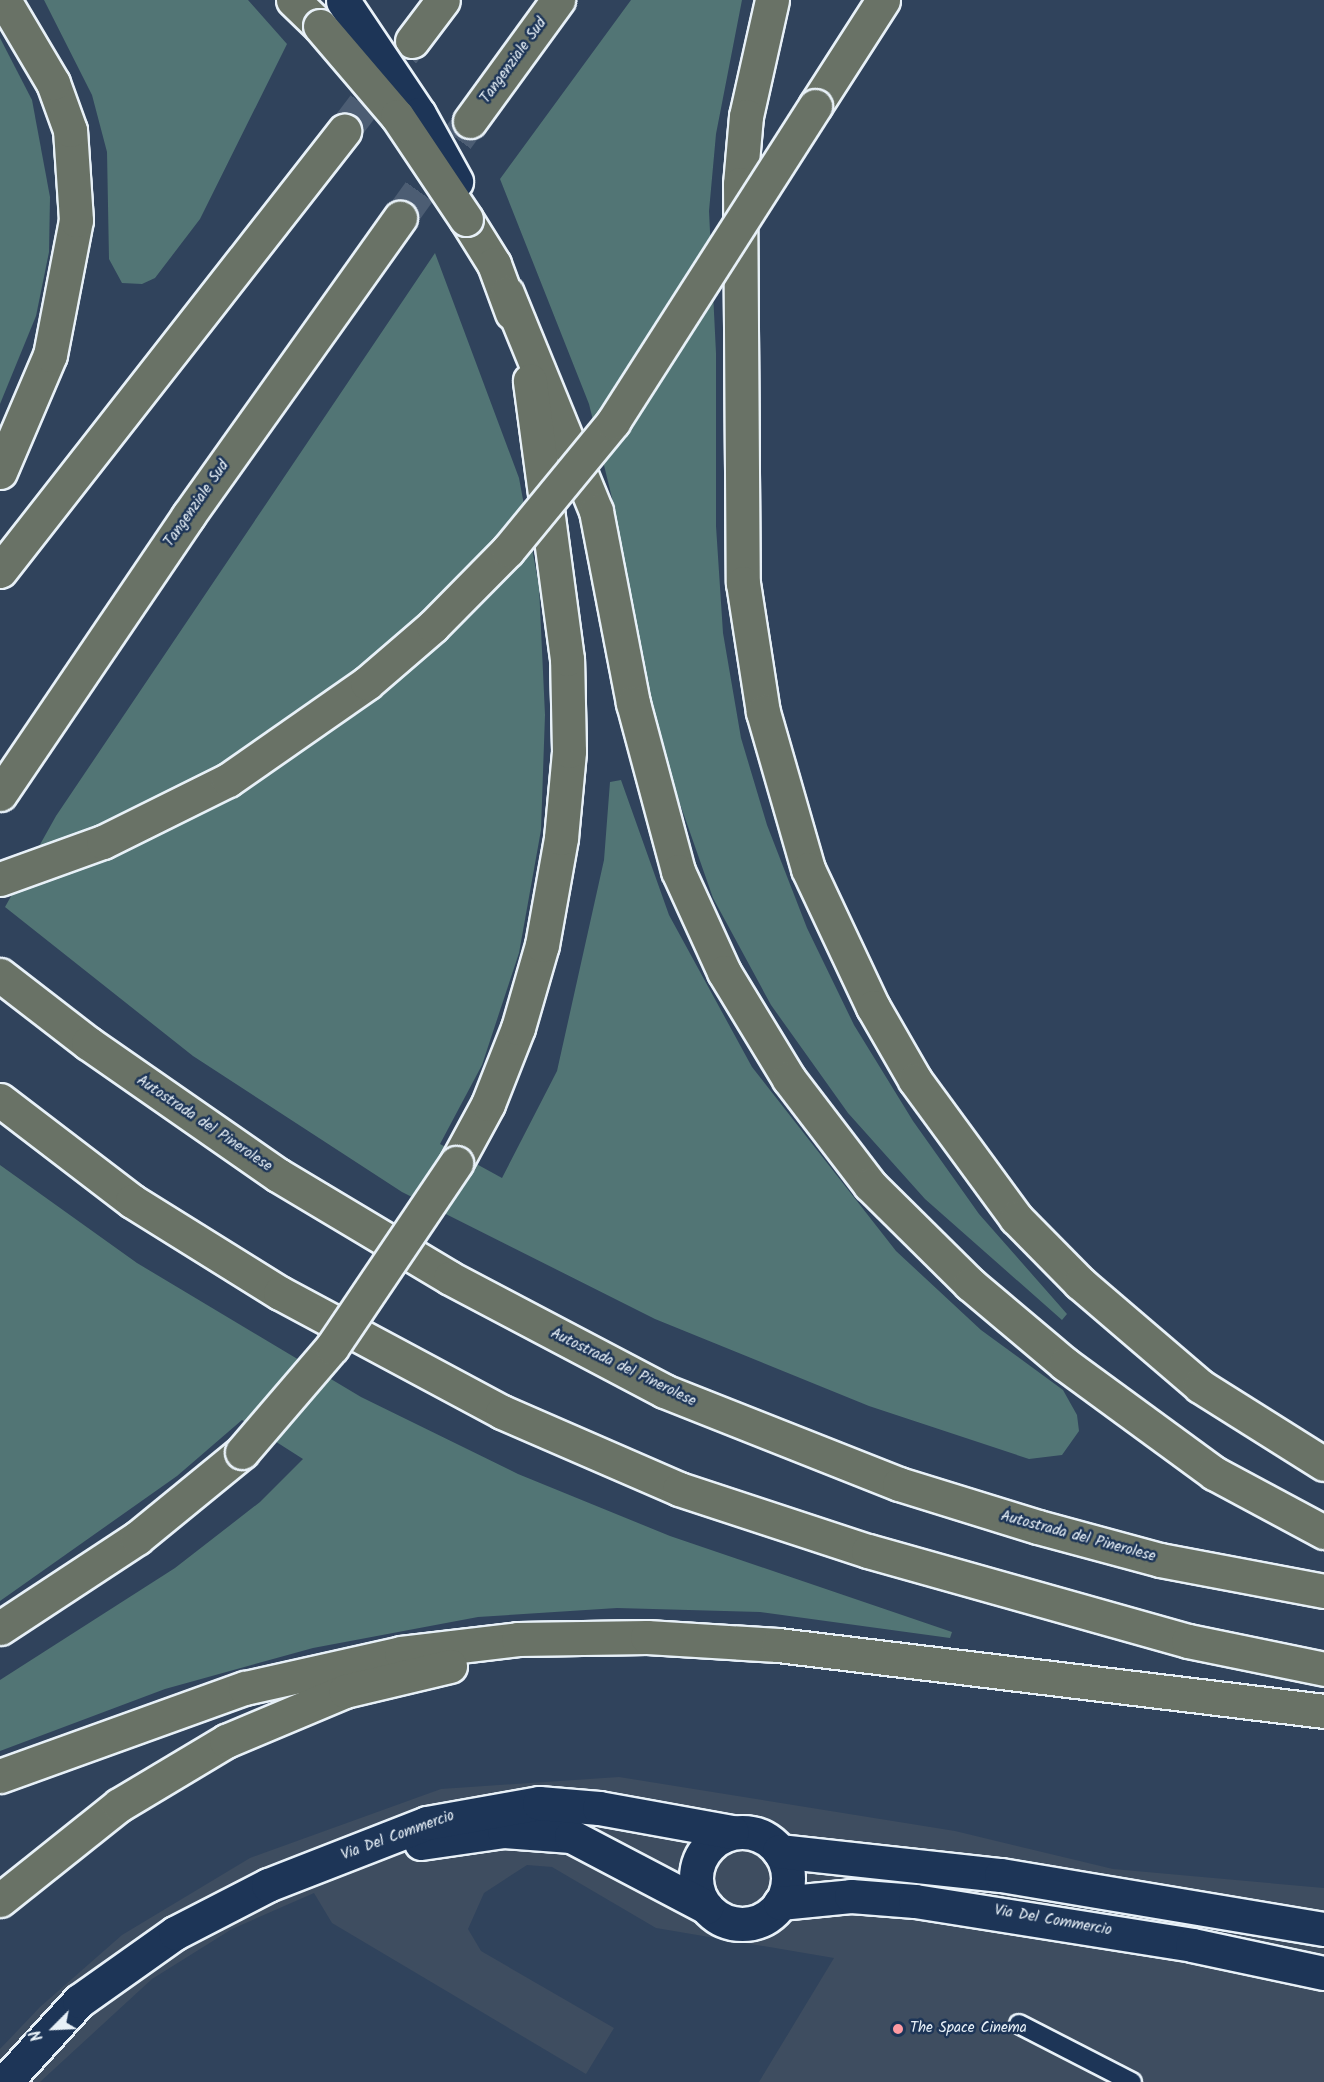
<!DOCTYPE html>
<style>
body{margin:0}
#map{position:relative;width:1324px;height:2082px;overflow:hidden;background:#30435c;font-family:Kalam,sans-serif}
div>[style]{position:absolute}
.built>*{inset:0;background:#3e4d60}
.green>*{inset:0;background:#527575}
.highway-tunnel>*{height:33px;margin-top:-16.5px;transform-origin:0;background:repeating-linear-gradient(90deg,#4c5d73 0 33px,transparent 0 49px)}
.roads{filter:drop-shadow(2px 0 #e8f1f8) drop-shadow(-2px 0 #e8f1f8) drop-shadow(0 2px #e8f1f8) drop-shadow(0 -2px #e8f1f8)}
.lane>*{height:18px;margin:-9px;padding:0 9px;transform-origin:9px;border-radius:9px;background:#1d3557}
.street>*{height:33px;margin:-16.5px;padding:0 16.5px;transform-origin:16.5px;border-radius:16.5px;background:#1d3557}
.street>.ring{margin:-16.5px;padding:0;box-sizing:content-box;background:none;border:33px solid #1d3557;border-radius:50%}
.highway>*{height:33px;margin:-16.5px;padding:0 16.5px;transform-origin:16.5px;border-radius:16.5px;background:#697266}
.bridges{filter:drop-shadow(2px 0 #e8f1f8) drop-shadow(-2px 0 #e8f1f8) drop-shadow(0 2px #e8f1f8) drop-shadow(0 -2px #e8f1f8)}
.street-bridge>*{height:33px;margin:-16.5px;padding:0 16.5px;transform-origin:16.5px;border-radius:16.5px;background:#1d3557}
.highway-bridge>*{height:33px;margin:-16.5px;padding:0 16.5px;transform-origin:16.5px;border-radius:16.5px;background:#697266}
.dots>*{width:16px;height:16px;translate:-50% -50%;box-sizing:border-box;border:3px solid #1d3557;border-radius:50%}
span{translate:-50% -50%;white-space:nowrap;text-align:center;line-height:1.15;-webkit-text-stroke:5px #1d3557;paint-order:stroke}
.street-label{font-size:15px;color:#e8f1f8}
.poi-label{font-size:15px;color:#e8f1f8}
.left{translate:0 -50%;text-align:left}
.north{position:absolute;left:24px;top:1998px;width:60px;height:60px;-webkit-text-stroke:4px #1d3557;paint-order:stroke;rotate:246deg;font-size:16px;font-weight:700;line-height:24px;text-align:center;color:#e8f1f8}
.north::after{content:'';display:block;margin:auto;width:21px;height:27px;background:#e8f1f8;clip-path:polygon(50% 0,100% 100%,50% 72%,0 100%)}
</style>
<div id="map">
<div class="built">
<div style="clip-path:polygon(619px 1777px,955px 1831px,1113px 1869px,1324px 1888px,1324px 2082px,759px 2082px,834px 1958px,656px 1928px,552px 1867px,527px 1865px,484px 1893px,468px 1929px,481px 1951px,614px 2028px,586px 2074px,332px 1923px,314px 1893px,232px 1929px,152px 1979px,40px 2082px,0 2082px,0 2049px,40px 2007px,122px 1935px,250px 1858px,441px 1789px)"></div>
</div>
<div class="green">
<div style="clip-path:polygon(44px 0,248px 0,287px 44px,200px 219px,155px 278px,142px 284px,122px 283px,109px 259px,107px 152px,92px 95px)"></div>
<div style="clip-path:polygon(631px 0,742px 0,716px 134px,709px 211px,716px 353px,716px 526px,723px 633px,741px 738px,767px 825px,807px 928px,854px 1025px,913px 1121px,979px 1214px,1067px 1314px,1062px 1320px,925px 1199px,848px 1113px,771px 1005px,713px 898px,672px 781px,636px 642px,613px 502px,589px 404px,500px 179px)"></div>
<div style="clip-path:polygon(0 38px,32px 100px,50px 197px,49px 252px,36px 316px,0 404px)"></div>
<div style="clip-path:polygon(435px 253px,519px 478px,539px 586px,545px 715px,541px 830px,519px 953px,482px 1065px,440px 1144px,502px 1178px,557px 1071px,604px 860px,610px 782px,621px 780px,669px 915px,752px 1067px,896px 1251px,981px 1330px,1063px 1390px,1077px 1415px,1079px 1431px,1062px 1455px,1029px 1459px,869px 1406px,655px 1319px,402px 1192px,193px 1056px,5px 907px,56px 816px)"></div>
<div style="clip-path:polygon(0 1165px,137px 1263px,361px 1397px,518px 1474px,670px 1536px,952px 1632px,950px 1638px,760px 1612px,617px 1608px,478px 1617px,313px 1648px,165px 1689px,0 1751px,0 1680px,175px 1568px,260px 1502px,303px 1459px,242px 1420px,177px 1476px,0 1601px)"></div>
</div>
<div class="highway-tunnel">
<div style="left:344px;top:131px;width:113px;rotate:-52.9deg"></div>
<div style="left:400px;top:218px;width:120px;rotate:-54.2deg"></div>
</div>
<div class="roads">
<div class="lane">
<div style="left:1019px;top:2024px;width:127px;rotate:27.2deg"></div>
</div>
<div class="street">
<div class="ring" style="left:696px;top:1832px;width:59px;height:59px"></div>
<div style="left:421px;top:1843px;width:84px;rotate:-8.2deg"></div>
<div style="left:504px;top:1831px;width:67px;rotate:4.3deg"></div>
<div style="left:571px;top:1836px;width:153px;rotate:27.7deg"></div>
<div style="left:779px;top:1851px;width:223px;rotate:6.2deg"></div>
<div style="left:1001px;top:1875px;width:327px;rotate:9.5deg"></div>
<div style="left:780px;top:1903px;width:71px;rotate:-5.6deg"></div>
<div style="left:851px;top:1896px;width:64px;rotate:4.5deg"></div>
<div style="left:915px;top:1901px;width:280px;rotate:9deg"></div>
<div style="left:1192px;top:1945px;width:135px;rotate:12deg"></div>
<div style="left:5px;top:2082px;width:110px;rotate:-47.6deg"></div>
<div style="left:79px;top:2001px;width:118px;rotate:-35.3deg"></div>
<div style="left:175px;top:1933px;width:105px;rotate:-27.3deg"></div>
<div style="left:268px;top:1885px;width:171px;rotate:-21.3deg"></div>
<div style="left:427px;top:1823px;width:114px;rotate:-10.1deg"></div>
<div style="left:539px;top:1803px;width:60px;rotate:4.8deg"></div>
<div style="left:599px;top:1808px;width:135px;rotate:10.2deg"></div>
</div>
<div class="highway">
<div style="left:293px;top:0;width:37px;rotate:44deg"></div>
<div style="left:772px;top:0;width:119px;rotate:102.6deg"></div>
<div style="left:746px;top:116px;width:68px;rotate:95deg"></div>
<div style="left:740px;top:184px;width:399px;rotate:89.6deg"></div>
<div style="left:743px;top:583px;width:131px;rotate:81.2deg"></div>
<div style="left:763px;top:712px;width:163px;rotate:74deg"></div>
<div style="left:808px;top:869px;width:153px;rotate:64.8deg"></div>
<div style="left:873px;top:1007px;width:84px;rotate:60.1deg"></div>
<div style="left:915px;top:1080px;width:171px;rotate:53.8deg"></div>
<div style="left:1016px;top:1218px;width:91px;rotate:45.4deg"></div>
<div style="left:1080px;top:1283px;width:158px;rotate:40.6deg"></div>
<div style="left:1200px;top:1386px;width:146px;rotate:32.2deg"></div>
<div style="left:412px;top:41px;width:51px;rotate:-52.9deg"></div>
<div style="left:815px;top:106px;width:126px;rotate:-57.3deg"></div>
<div style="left:470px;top:121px;width:150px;rotate:-54deg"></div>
<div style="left:466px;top:219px;width:53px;rotate:58.1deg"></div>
<div style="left:494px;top:264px;width:52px;rotate:69.8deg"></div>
<div style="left:507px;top:293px;width:235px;rotate:67.8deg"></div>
<div style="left:596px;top:511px;width:196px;rotate:79.1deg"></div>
<div style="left:633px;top:703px;width:174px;rotate:75deg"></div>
<div style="left:678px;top:871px;width:111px;rotate:65.5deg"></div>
<div style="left:724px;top:972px;width:125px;rotate:58.7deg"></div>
<div style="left:789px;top:1079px;width:133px;rotate:52.6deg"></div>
<div style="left:870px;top:1185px;width:141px;rotate:44.7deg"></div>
<div style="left:970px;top:1284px;width:124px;rotate:40.1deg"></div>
<div style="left:1065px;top:1364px;width:185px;rotate:36.2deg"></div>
<div style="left:1214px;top:1473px;width:125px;rotate:28.2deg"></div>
<div style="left:0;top:472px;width:127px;rotate:-66.9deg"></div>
<div style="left:50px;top:355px;width:137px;rotate:-79.1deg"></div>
<div style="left:76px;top:220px;width:90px;rotate:-93.8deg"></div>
<div style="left:70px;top:130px;width:50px;rotate:-109.9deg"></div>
<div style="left:53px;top:83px;width:96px;rotate:-120.6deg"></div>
<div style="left:0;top:571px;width:559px;rotate:-51.98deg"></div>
<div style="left:0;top:794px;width:336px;rotate:-55.9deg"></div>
<div style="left:188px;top:516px;width:366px;rotate:-54.6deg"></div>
<div style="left:0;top:975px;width:111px;rotate:37.7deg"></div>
<div style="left:88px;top:1043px;width:231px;rotate:34.8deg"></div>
<div style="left:278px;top:1175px;width:200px;rotate:30.9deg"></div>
<div style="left:450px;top:1278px;width:242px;rotate:27.8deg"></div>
<div style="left:664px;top:1391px;width:253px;rotate:21.6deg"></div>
<div style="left:899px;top:1484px;width:145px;rotate:17.2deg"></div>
<div style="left:1038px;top:1527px;width:126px;rotate:15.1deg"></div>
<div style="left:1160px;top:1560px;width:167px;rotate:10.7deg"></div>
<div style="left:0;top:1100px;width:166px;rotate:37.4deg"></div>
<div style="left:132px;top:1201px;width:174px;rotate:31.9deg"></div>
<div style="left:280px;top:1293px;width:252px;rotate:28.2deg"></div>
<div style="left:502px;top:1412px;width:193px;rotate:23.5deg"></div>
<div style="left:679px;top:1489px;width:199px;rotate:18.2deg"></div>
<div style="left:868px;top:1551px;width:332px;rotate:15.7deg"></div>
<div style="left:1188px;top:1641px;width:139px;rotate:11.6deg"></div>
<div style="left:456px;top:1163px;width:67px;rotate:-61.5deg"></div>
<div style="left:488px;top:1104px;width:82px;rotate:-68.5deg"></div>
<div style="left:518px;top:1028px;width:86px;rotate:-73.9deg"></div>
<div style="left:542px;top:945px;width:109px;rotate:-79.9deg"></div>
<div style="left:561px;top:838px;width:87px;rotate:-84.7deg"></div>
<div style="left:569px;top:751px;width:92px;rotate:-91.2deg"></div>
<div style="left:567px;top:659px;width:281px;rotate:-97.6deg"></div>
<div style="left:0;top:1628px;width:164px;rotate:-33.3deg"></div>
<div style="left:137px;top:1538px;width:136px;rotate:-39.3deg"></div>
<div style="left:0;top:1776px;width:260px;rotate:-19.8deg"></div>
<div style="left:245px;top:1688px;width:160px;rotate:-12.6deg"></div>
<div style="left:401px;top:1653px;width:118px;rotate:-6.8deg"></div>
<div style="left:518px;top:1639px;width:129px;rotate:-0.9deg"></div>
<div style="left:647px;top:1637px;width:131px;rotate:3.5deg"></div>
<div style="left:778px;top:1645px;width:550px;rotate:6.89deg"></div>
<div style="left:0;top:1900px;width:152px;rotate:-38.6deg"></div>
<div style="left:119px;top:1805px;width:125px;rotate:-30.9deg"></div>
<div style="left:226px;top:1741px;width:129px;rotate:-22.8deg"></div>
<div style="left:345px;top:1691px;width:108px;rotate:-13.4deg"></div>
</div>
</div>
<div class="bridges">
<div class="street-bridge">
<div style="left:343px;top:1px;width:136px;rotate:56.1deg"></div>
<div style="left:419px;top:114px;width:77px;rotate:61.1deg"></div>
</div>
<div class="highway-bridge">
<div style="left:320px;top:26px;width:118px;rotate:49.5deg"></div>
<div style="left:397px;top:116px;width:124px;rotate:56.2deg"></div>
<div style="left:0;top:879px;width:109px;rotate:-19.8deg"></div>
<div style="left:103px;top:842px;width:140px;rotate:-26.4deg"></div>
<div style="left:228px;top:780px;width:169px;rotate:-34.9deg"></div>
<div style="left:367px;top:683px;width:87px;rotate:-40.8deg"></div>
<div style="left:433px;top:626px;width:107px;rotate:-45.4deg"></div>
<div style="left:508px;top:550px;width:166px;rotate:-50.6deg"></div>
<div style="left:613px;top:422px;width:375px;rotate:-57.4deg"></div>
<div style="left:242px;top:1452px;width:138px;rotate:-49.4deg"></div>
<div style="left:332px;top:1347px;width:222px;rotate:-56deg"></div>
</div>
</div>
<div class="dots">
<div style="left:898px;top:2029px;background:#ff9aa2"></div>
</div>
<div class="street-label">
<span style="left:514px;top:61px;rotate:-54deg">Tangenziale Sud</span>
<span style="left:197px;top:504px;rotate:-55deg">Tangenziale Sud</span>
<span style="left:204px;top:1124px;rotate:34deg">Autostrada del Pinerolese</span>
<span style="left:623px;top:1368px;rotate:26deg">Autostrada del Pinerolese</span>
<span style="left:1078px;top:1537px;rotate:15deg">Autostrada del Pinerolese</span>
<span style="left:398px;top:1836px;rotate:-20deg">Via Del Commercio</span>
<span style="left:1053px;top:1921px;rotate:10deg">Via Del Commercio</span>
</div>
<div class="poi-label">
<span class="left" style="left:910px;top:2029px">The Space Cinema</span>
</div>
<div class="north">N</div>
</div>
